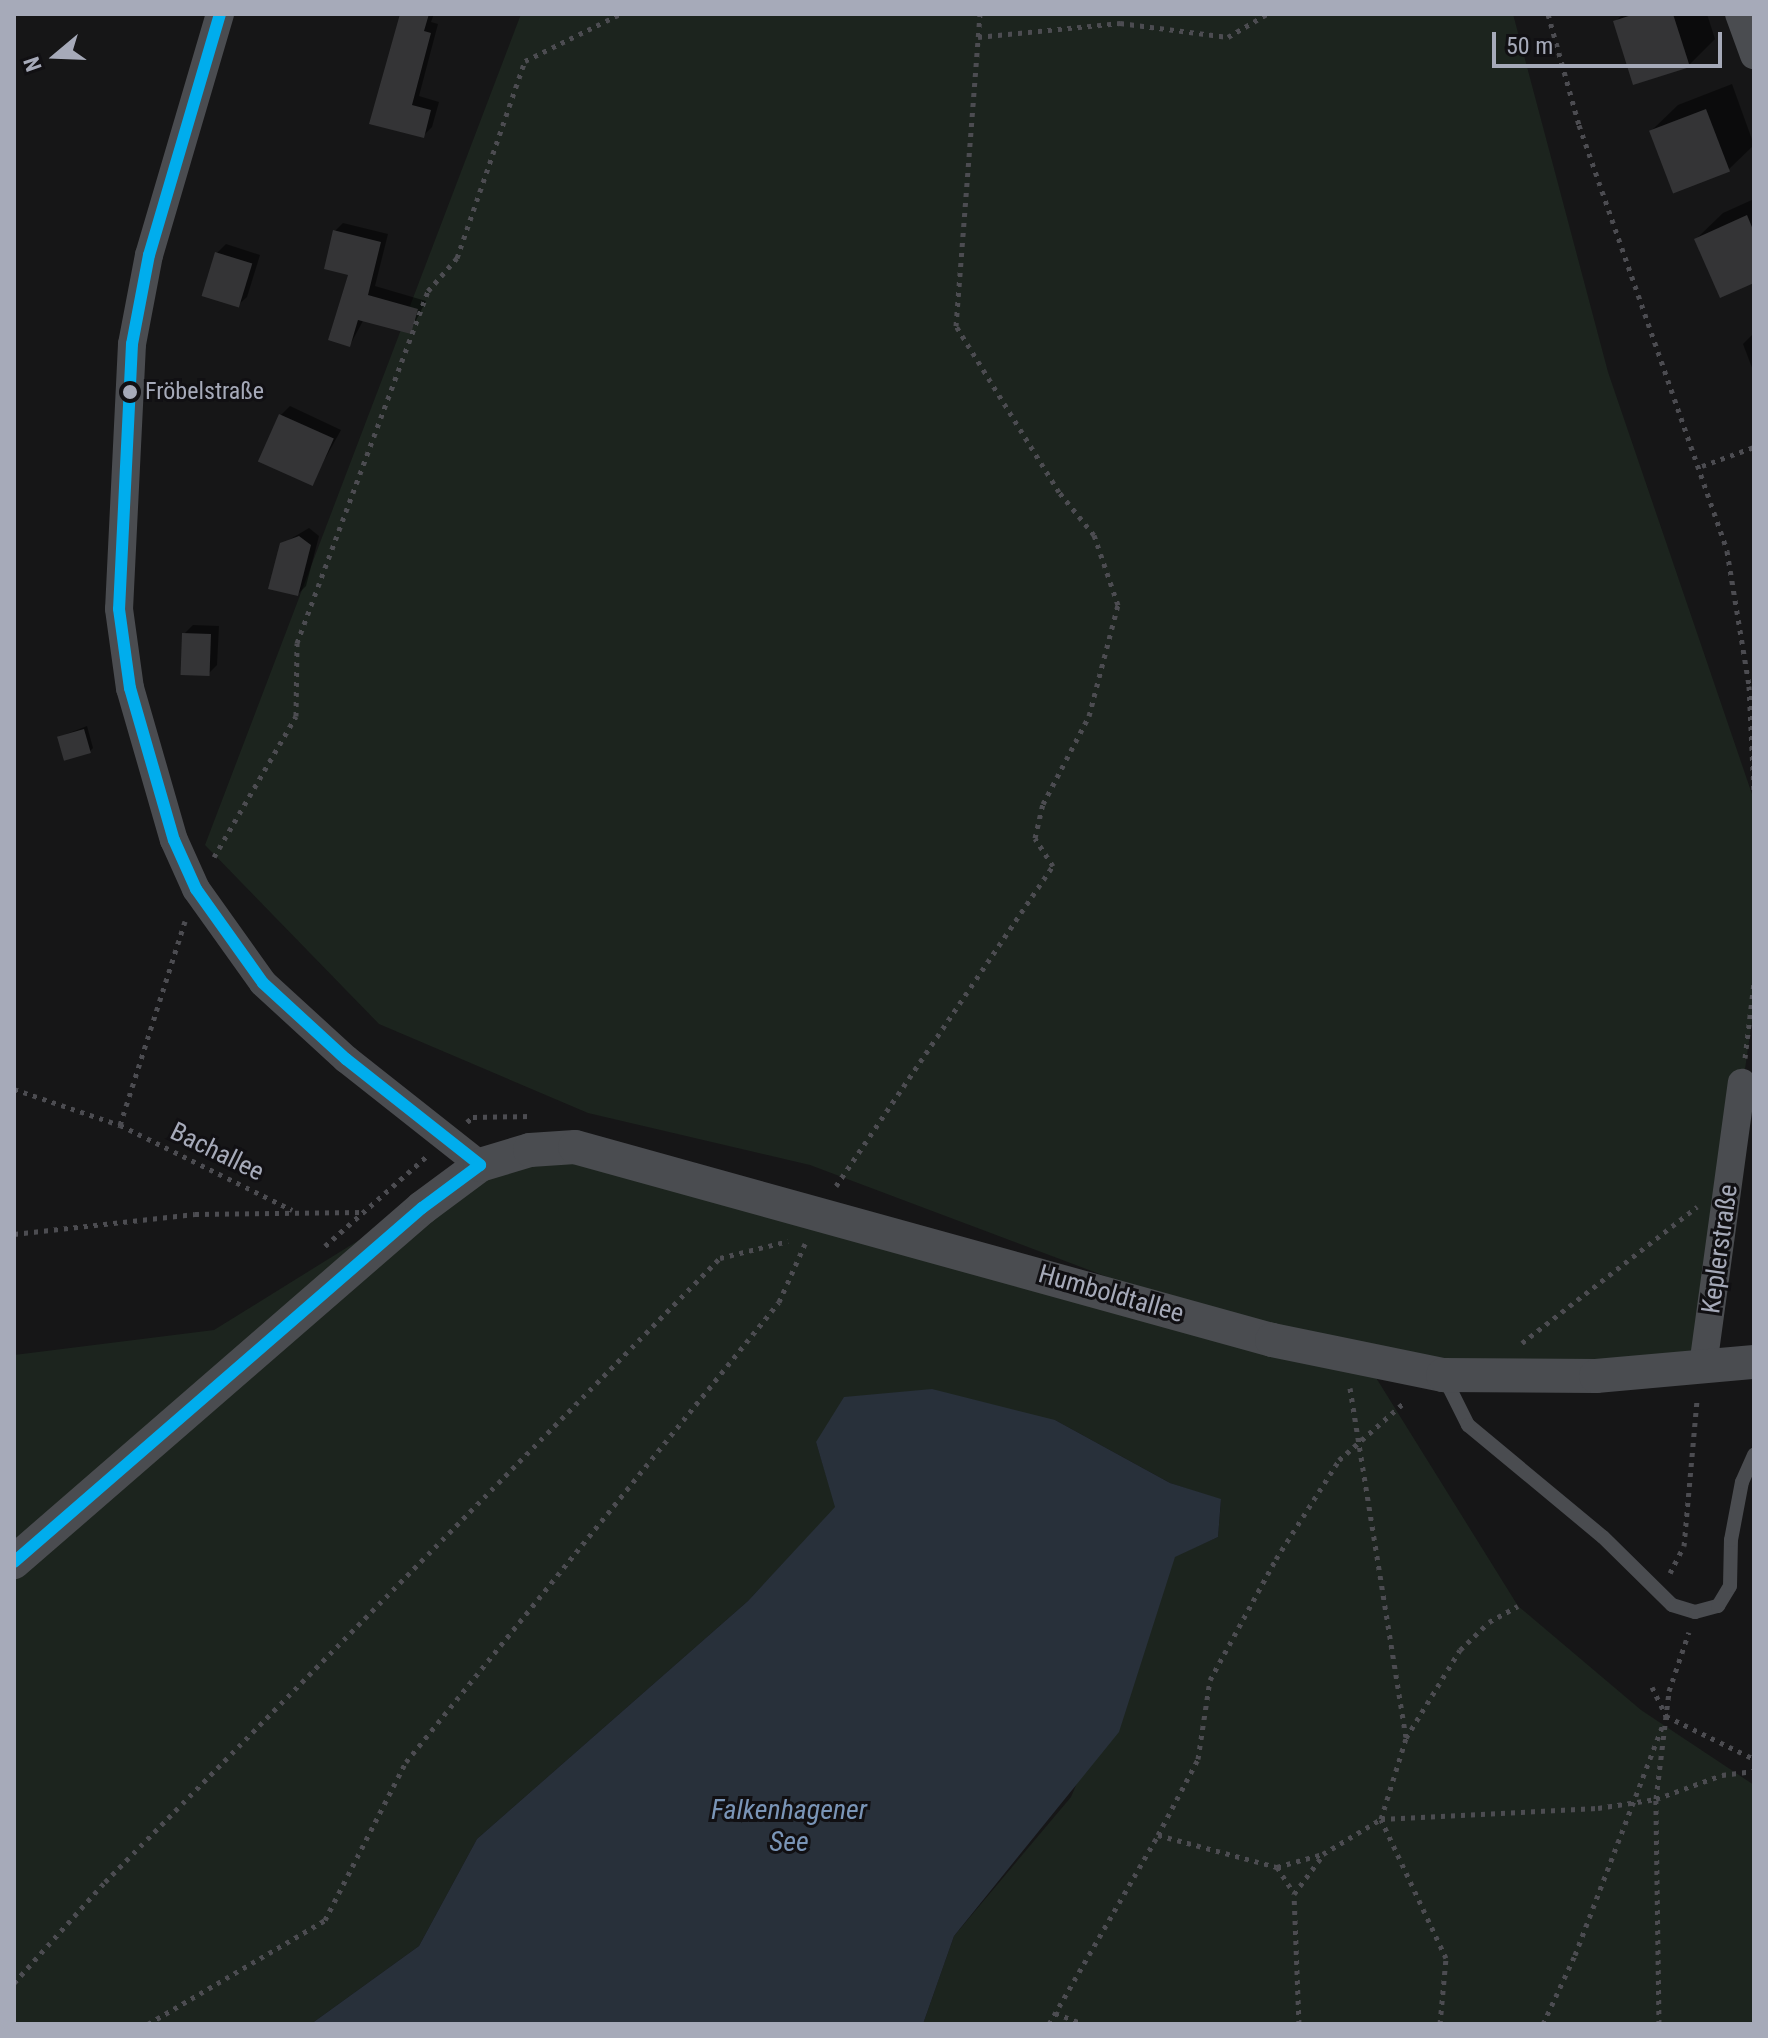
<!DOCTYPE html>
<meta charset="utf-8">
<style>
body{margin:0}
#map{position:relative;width:1768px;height:2038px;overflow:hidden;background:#161617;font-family:"Roboto Condensed",sans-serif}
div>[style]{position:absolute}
.green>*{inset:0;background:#1c241e}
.water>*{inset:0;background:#28303a}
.shadow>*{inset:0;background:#0007}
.building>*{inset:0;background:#343436;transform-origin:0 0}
.path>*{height:5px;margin-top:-2.5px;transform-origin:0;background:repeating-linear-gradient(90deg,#4c4c51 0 4px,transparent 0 10px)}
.service>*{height:14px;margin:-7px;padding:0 7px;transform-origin:7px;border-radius:7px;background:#4a4c50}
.minor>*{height:28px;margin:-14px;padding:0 14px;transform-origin:14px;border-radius:14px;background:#4a4c50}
.tertiary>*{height:34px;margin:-17px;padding:0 17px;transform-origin:17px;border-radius:17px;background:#4a4c50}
.bus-1>*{height:12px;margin:-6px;padding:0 6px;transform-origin:6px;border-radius:6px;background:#00aded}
.dots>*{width:22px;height:22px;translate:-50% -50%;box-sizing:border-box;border:4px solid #111013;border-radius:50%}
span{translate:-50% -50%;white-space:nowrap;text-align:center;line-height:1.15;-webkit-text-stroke:6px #111013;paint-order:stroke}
.bus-label{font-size:24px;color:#a6aab9}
.left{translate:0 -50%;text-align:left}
.street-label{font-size:26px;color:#a6aab9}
.water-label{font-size:28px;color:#7a95b7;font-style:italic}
.frame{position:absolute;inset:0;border:16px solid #a6aab9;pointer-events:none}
.north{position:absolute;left:16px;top:16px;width:80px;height:80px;-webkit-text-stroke:6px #111013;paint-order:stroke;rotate:251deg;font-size:22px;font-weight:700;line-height:32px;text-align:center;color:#a6aab9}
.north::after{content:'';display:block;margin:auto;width:28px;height:36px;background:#a6aab9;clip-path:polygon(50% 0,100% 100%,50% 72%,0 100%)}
.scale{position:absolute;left:1492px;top:32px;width:230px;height:36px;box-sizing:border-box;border:4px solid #a6aab9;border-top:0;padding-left:10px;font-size:24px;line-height:28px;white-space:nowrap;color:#a6aab9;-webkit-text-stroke:6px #111013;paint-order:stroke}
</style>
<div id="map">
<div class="green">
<div style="clip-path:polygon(521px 14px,1513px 14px,1608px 372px,1754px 800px,1754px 1006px,1703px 1366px,1365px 1360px,1518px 1606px,1641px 1710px,1754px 1785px,1754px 2024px,923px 2024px,954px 1936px,1071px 1797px,1175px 1556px,1218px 1537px,1221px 1500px,1170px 1483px,1055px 1420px,816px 1442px,836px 1507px,748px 1601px,477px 1839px,419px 1946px,311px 2024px,14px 2024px,14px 1355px,214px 1330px,480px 1165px,530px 1150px,1259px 1334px,810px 1165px,588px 1113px,379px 1024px,205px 845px)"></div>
</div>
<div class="water">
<div style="clip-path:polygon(932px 1389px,1055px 1420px,1170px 1483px,1221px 1499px,1218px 1537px,1175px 1557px,1119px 1732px,954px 1936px,923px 2024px,311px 2024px,419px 1946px,477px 1839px,748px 1601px,835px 1507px,816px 1442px,844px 1397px)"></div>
</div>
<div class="shadow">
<div style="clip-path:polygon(402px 14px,434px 14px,431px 22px,438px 24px,419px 96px,439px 102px,432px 127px,423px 136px,371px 122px)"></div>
<div style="clip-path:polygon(1623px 14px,1707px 14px,1715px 39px,1689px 65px,1615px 22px)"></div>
<div style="clip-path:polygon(1732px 84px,1754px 145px,1728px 170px,1651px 131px,1678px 105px)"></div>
<div style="clip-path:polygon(1754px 199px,1754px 281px,1696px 239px,1723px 213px)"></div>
<div style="clip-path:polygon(343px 223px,388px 234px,375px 286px,426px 301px,410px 332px,364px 319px,350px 345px,350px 274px,335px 231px)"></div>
<div style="clip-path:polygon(226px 244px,260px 255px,247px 297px,238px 305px,217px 253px)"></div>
<div style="clip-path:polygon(1754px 333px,1754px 373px,1743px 344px)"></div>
<div style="clip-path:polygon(290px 406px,341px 430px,311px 484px,281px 415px)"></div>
<div style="clip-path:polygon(309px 528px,319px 536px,306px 586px,298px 594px,282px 544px)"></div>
<div style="clip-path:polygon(193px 625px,219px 626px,217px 665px,208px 674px,184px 634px)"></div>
<div style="clip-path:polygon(87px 726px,93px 748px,90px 751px,59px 737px)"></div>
</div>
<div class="building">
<div style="clip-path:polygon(400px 14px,429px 14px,424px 31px,431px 33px,412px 105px,431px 110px,424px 138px,369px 124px)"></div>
<div style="clip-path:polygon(1635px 14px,1673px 14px,1690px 67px,1633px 85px,1613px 21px)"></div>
<div style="left:1706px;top:109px;width:67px;height:61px;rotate:69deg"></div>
<div style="clip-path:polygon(1747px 215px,1754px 232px,1754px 283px,1720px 298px,1694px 239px)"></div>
<div style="clip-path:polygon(333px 230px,381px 242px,368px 295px,418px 309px,411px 334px,358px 320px,350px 347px,328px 340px,348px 275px,324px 269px)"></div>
<div style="left:215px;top:252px;width:39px;height:46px;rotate:17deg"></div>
<div style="left:279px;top:414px;width:60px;height:52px;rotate:24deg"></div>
<div style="clip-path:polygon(299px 536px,311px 545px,298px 596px,268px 589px,280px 543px)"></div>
<div style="left:182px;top:633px;width:29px;height:42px;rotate:2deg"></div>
<div style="left:84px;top:729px;width:25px;height:28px;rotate:74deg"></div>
</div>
<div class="path">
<div style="left:1548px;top:14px;width:115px;rotate:74.4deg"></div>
<div style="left:1579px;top:125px;width:451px;rotate:70.8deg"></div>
<div style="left:1727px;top:551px;width:137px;rotate:80.7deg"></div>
<div style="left:1749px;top:686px;width:105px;rotate:87.3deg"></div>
<div style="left:978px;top:37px;width:143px;rotate:-5.6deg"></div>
<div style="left:1120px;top:23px;width:109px;rotate:7.4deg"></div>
<div style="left:1228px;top:37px;width:45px;rotate:-30.5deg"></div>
<div style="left:1702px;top:466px;width:55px;rotate:-20.1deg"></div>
<div style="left:214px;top:857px;width:163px;rotate:-59.8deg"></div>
<div style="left:296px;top:716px;width:73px;rotate:-89.2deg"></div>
<div style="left:297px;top:643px;width:376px;rotate:-69.6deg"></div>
<div style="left:428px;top:291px;width:44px;rotate:-48.7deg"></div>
<div style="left:457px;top:258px;width:208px;rotate:-71deg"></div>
<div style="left:525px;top:61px;width:106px;rotate:-26.3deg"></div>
<div style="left:1745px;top:1058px;width:76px;rotate:-83.2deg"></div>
<div style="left:14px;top:1089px;width:112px;rotate:18.8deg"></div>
<div style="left:120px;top:1125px;width:192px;rotate:26.3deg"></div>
<div style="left:467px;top:1122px;width:8px;rotate:-40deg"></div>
<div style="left:473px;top:1117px;width:57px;rotate:-1deg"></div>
<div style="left:120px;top:1125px;width:214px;rotate:-72.3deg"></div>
<div style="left:836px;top:1186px;width:387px;rotate:-55.9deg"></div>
<div style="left:1053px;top:866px;width:33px;rotate:-123deg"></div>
<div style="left:1035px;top:838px;width:35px;rotate:-77deg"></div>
<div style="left:1043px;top:804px;width:99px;rotate:-62.4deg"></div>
<div style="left:1089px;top:716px;width:115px;rotate:-75.4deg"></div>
<div style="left:1118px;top:605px;width:74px;rotate:-108.9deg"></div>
<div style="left:1094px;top:535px;width:55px;rotate:-129.1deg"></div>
<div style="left:1059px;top:492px;width:195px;rotate:-121.8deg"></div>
<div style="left:956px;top:326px;width:313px;rotate:-85.6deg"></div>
<div style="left:14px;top:1234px;width:182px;rotate:-6.3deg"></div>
<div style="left:195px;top:1214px;width:169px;rotate:-0.7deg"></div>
<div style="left:325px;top:1246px;width:135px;rotate:-41.4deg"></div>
<div style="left:1522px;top:1343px;width:222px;rotate:-37.9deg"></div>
<div style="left:1350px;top:1388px;width:353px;rotate:80.9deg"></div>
<div style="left:1670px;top:1573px;width:30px;rotate:-63deg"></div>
<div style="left:1684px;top:1546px;width:148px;rotate:-84.9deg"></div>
<div style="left:1652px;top:1687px;width:32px;rotate:64deg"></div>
<div style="left:1666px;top:1716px;width:98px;rotate:26deg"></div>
<div style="left:1158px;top:1835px;width:86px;rotate:-62.2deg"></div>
<div style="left:1198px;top:1759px;width:80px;rotate:-81.4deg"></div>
<div style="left:1210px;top:1680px;width:138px;rotate:-61.4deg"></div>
<div style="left:1276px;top:1559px;width:117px;rotate:-57.5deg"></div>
<div style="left:1339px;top:1460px;width:89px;rotate:-41.4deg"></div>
<div style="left:1277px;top:1867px;width:31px;rotate:57deg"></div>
<div style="left:14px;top:1983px;width:136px;rotate:-48deg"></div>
<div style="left:105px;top:1882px;width:876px;rotate:-45.42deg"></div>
<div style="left:720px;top:1258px;width:70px;rotate:-14deg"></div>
<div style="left:1055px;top:2013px;width:30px;rotate:21deg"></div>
<div style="left:148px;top:2024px;width:205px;rotate:-30.4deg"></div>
<div style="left:325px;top:1920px;width:178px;rotate:-62.9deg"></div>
<div style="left:406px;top:1762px;width:592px;rotate:-50.96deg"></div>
<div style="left:779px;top:1302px;width:64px;rotate:-65.9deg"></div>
<div style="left:1049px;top:2024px;width:218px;rotate:-60deg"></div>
<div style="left:1158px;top:1835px;width:123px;rotate:15.1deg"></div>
<div style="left:1277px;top:1867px;width:48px;rotate:-15.8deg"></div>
<div style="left:1323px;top:1854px;width:68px;rotate:-31.1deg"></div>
<div style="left:1381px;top:1819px;width:217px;rotate:-2.9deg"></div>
<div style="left:1598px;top:1808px;width:59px;rotate:-8.8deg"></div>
<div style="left:1656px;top:1799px;width:70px;rotate:-20deg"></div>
<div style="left:1722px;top:1775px;width:32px;rotate:-7deg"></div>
<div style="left:1299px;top:2024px;width:130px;rotate:-92.2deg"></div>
<div style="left:1294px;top:1894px;width:49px;rotate:-53.4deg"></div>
<div style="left:1440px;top:2024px;width:66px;rotate:-84.8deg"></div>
<div style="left:1446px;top:1958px;width:153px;rotate:-115.1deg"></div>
<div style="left:1381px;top:1819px;width:85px;rotate:-72.8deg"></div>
<div style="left:1406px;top:1738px;width:103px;rotate:-58.5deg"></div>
<div style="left:1460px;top:1650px;width:40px;rotate:-44deg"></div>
<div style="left:1489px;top:1622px;width:33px;rotate:-29deg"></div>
<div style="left:1543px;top:2024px;width:76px;rotate:-65.1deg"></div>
<div style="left:1575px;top:1955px;width:246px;rotate:-69.1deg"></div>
<div style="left:1659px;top:2024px;width:225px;rotate:-90.8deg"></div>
<div style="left:1656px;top:1799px;width:109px;rotate:-83.1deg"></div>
<div style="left:1669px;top:1691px;width:62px;rotate:-71.3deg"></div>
</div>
<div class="service">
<div style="left:1444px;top:1377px;width:54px;rotate:63.4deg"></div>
<div style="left:1468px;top:1425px;width:175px;rotate:39.7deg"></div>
<div style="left:1603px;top:1537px;width:97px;rotate:44.6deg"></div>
<div style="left:1672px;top:1605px;width:24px;rotate:17deg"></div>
<div style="left:1695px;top:1612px;width:24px;rotate:-15deg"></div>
<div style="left:1718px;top:1606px;width:23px;rotate:-59deg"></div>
<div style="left:1730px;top:1586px;width:46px;rotate:-88.8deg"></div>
<div style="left:1731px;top:1540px;width:59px;rotate:-79.3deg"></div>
<div style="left:1742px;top:1482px;width:30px;rotate:-66deg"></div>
</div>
<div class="minor">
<div style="left:220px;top:14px;width:251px;rotate:106.4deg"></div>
<div style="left:149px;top:255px;width:91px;rotate:100.8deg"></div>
<div style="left:132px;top:344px;width:265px;rotate:92.8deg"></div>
<div style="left:119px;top:609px;width:80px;rotate:82.1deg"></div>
<div style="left:130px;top:688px;width:158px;rotate:73.9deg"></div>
<div style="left:174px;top:840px;width:54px;rotate:65.8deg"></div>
<div style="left:196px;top:889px;width:115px;rotate:54.5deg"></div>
<div style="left:263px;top:983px;width:113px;rotate:42.5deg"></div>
<div style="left:346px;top:1059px;width:171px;rotate:38.3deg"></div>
<div style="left:1739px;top:14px;width:44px;rotate:69.9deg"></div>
<div style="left:1703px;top:1366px;width:286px;rotate:-82.2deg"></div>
</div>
<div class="tertiary">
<div style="left:14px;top:1562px;width:540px;rotate:-40.95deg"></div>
<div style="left:422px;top:1208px;width:72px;rotate:-36.6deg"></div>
<div style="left:480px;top:1165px;width:52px;rotate:-16.7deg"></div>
<div style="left:530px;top:1150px;width:45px;rotate:-3.8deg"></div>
<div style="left:575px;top:1147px;width:723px;rotate:15.48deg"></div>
<div style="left:1272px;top:1340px;width:175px;rotate:11.6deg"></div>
<div style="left:1443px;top:1375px;width:153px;rotate:0.4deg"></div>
<div style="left:1596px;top:1376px;width:159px;rotate:-5.1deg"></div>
</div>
<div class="bus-1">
<div style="left:220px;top:14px;width:251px;rotate:106.4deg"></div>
<div style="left:149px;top:255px;width:91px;rotate:100.8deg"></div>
<div style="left:132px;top:344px;width:265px;rotate:92.8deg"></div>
<div style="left:119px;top:609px;width:80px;rotate:82.1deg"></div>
<div style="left:130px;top:688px;width:158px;rotate:73.9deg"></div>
<div style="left:174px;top:840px;width:54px;rotate:65.8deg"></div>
<div style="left:196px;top:889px;width:115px;rotate:54.5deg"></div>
<div style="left:263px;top:983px;width:113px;rotate:42.5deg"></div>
<div style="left:346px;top:1059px;width:171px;rotate:38.3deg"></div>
<div style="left:14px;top:1562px;width:540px;rotate:-40.95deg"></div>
<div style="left:422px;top:1208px;width:72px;rotate:-36.6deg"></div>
</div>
<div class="dots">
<div style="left:130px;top:392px;background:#a6aab9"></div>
</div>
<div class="bus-label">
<span class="left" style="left:145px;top:392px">Fröbelstraße</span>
</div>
<div class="street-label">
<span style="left:217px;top:1152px;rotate:26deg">Bachallee</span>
<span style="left:1720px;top:1249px;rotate:-82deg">Keplerstraße</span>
<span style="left:1111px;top:1294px;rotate:16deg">Humboldtallee</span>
</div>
<div class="water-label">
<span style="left:789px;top:1826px">Falkenhagener<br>See</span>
</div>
<div class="frame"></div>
<div class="north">N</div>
<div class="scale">50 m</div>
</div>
